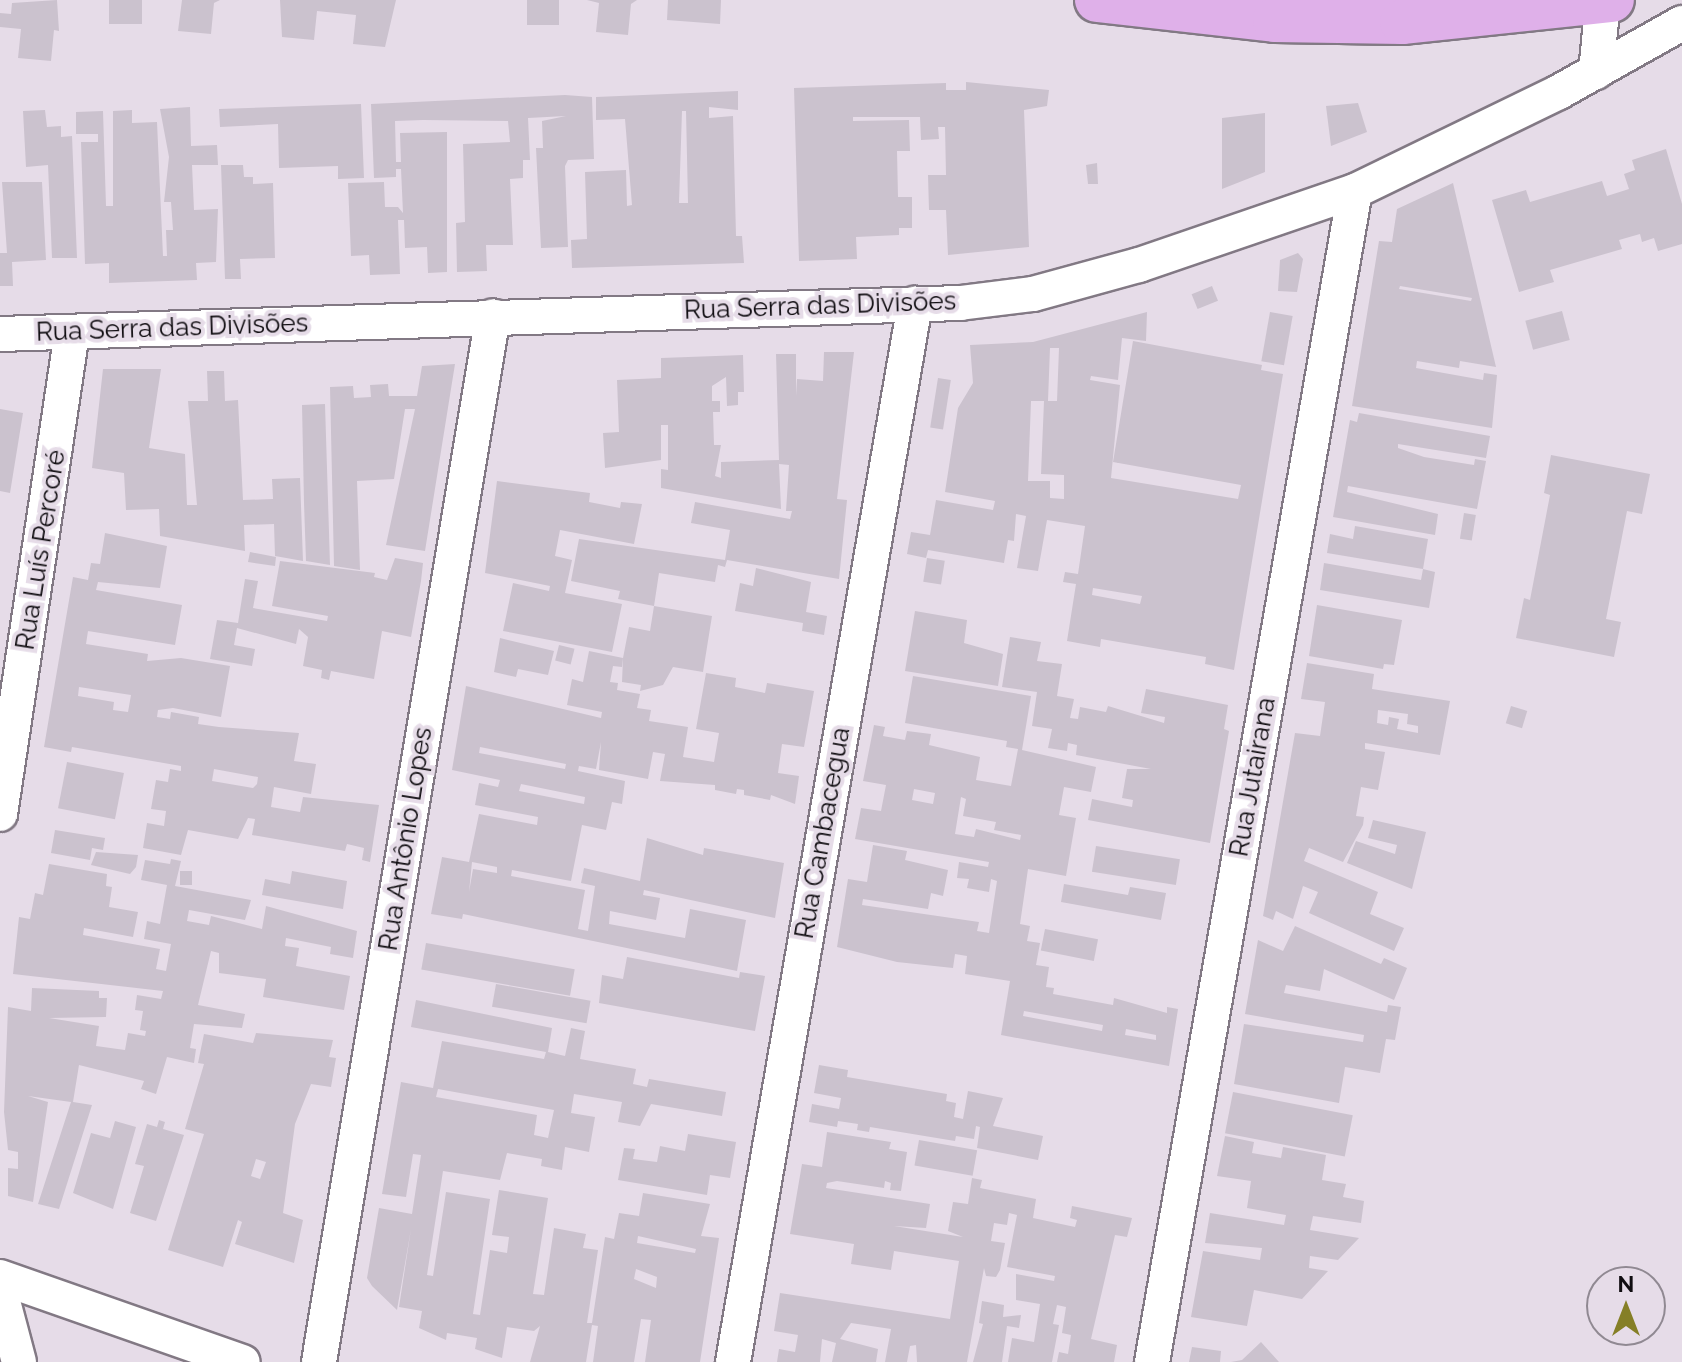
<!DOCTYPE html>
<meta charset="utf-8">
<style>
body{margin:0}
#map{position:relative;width:1682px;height:1362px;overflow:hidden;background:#e6dce8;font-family:Raleway,sans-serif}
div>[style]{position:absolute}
.building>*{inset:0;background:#cbc2ce;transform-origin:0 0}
.roads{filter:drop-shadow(2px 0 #827984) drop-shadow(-2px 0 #827984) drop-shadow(0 2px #827984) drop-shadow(0 -2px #827984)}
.street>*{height:34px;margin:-17px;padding:0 17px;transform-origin:17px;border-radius:17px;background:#fff}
.primary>*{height:44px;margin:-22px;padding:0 22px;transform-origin:22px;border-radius:22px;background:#dfb0e9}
span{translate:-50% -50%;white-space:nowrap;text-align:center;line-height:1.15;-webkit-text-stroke:8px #e6dce8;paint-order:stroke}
.street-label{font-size:26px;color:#100d11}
.north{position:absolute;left:1586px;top:1266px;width:80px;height:80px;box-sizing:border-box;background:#e6dce8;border:2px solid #908992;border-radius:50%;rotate:0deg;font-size:22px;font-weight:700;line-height:32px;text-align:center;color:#100d11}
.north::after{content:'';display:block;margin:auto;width:28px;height:36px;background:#857f26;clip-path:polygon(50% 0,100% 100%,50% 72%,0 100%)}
</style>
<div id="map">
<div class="building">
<div style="clip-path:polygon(57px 0,59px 31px,54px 30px,51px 61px,18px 58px,21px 29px,0 27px,0 13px,11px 14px,12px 3px)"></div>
<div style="left:109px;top:0;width:33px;height:24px"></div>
<div style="clip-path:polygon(182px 0,220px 0,214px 3px,211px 34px,178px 31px)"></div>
<div style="clip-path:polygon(280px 0,396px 0,385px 47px,353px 44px,356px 15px,317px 11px,314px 40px,282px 37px)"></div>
<div style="left:527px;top:0;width:32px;height:25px"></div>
<div style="clip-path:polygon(587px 0,637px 0,631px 4px,628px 35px,596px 32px,599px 3px)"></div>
<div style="clip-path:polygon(668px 0,721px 0,720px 24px,667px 20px)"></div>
<div style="clip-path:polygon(966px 82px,1049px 90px,1047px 106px,1024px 110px,1029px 247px,948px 255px,946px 210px,929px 210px,928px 175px,946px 175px,945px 127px,938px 127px,939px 139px,921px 140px,920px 117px,853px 117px,853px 121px,909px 120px,910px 151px,897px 151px,898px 197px,912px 197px,912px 228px,899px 228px,899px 235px,856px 237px,857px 259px,799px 261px,794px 88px,946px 83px,946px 90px,966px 90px)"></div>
<div style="clip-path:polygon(evenodd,738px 91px,738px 110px,709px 107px,709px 118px,733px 116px,736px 236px,742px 236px,744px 263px,572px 268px,571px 240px,587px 239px,585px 172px,626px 170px,627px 206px,632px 205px,625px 119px,596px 120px,596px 97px,738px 91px,682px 111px,686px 111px,688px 203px,679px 203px,682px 111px)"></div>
<div style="clip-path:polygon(565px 95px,592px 97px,594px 159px,568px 160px,565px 166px,568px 247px,541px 248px,536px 148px,543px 148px,542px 121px,566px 116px,528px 118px,530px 160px,523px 160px,523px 178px,510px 179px,513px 245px,486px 245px,487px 271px,457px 272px,456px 223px,465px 222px,463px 144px,510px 142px,508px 121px,423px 120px,395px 121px,396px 162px,401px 162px,400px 133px,447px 132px,447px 272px,428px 273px,427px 247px,405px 248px,404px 220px,398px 220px,400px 274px,370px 275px,369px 255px,351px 256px,348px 183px,384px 182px,385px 207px,398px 207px,403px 213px,401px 169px,396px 169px,396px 177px,374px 178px,371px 104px)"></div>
<div style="clip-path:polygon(1358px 103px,1367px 132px,1331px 146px,1326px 106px)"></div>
<div style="clip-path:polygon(361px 104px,364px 178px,338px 179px,338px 166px,279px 168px,278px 124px,220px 127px,219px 109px)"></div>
<div style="clip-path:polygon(190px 107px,191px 146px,217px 145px,218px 165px,192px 165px,194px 210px,218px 209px,216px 262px,196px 263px,197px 280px,109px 283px,109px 263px,85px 264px,81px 142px,98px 142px,98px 134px,76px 134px,76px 112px,103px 111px,106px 206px,113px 206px,113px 111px,132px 110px,132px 123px,157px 122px,163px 256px,167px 256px,166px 230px,173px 230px,171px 202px,164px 202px,169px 157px,160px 109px)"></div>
<div style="clip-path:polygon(45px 110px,47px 127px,61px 126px,61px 137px,72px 136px,77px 258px,52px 258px,48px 165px,26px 167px,23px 111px)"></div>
<div style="clip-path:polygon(1265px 113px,1265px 172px,1222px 189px,1222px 118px)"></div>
<div style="clip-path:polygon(1666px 149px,1682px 204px,1682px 244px,1658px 251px,1654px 238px,1642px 242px,1640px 234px,1619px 240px,1622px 249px,1550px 270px,1554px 282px,1519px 292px,1492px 200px,1526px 190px,1530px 202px,1602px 181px,1607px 196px,1629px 189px,1624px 174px,1635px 170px,1632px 160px)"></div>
<div style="clip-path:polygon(1097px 163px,1098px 184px,1088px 184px,1086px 165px)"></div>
<div style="clip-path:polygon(221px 165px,243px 165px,244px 177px,253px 177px,253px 184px,273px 183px,275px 258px,240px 259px,241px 279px,225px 279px)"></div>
<div style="clip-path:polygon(2px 182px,42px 182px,46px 260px,12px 262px,13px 286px,0 286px,0 253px,7px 253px)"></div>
<div style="clip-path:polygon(evenodd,1453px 183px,1496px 367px,1460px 361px,1459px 368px,1417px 361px,1416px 368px,1483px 380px,1484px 373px,1497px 375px,1492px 428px,1352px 406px,1379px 241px,1392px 242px,1397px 209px,1453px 183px,1400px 286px,1472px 298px,1471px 301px,1399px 289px,1400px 286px)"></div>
<div style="clip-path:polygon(1298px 253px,1303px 259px,1297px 292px,1278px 291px,1280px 260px)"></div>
<div style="left:1212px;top:286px;width:16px;height:22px;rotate:68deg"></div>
<div style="left:1562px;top:311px;width:30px;height:38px;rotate:75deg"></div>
<div style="clip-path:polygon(evenodd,1147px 312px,1146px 341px,1122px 338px,1118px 380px,1091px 376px,1090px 380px,1120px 385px,1111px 478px,1238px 499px,1241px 485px,1113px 462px,1133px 341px,1262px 365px,1261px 370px,1283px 374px,1234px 670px,1205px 664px,1206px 657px,1101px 639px,1100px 647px,1067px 641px,1076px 584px,1063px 582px,1065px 572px,1078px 574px,1085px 526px,1047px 520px,1038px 571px,1017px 568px,1026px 516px,1016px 514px,1014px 541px,1008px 540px,1004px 563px,928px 550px,926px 558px,907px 554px,911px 532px,930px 535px,936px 500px,993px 510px,995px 501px,945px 492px,958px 408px,973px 383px,970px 345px,1033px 342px,1147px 312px,1050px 348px,1059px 348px,1057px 401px,1048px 401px,1050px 348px,1147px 312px,1031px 401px,1044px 401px,1041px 474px,1064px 475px,1064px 499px,1050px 498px,1050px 481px,1028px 481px,1031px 401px,1147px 312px,1093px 588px,1142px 596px,1140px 604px,1092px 595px,1093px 588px)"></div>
<div style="left:1270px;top:312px;width:23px;height:50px;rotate:10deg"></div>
<div style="clip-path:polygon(824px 352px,854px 352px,837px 499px,847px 500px,839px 579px,727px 560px,725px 567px,718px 565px,715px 582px,659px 573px,654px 606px,618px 599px,620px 591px,571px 581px,579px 539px,725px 560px,730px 530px,691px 523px,695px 502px,790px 519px,792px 511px,786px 511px,789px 465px,779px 464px,781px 509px,661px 488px,661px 469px,668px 470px,668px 425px,661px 425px,661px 460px,605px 468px,603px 433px,619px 432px,617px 380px,661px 378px,661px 358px,743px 355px,744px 392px,738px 392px,738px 405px,727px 406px,726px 377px,712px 386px,712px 401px,720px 401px,720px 412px,713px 412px,714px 445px,721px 445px,715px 476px,721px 478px,721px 462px,779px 460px,776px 354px,796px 354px,796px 396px,797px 379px,823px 381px)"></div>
<div style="clip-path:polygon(455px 364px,425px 551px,386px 545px,415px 409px,405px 409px,394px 479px,357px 481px,360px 570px,334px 566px,330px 387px,353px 386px,354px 398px,371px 397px,370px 385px,388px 384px,389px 396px,417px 396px,422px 366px)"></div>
<div style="clip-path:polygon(103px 369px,161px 369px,149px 448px,185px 454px,187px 505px,197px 505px,188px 401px,208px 401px,207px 371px,224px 371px,225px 401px,238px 400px,243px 500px,273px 499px,272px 479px,300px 478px,303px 561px,275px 556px,274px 524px,244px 525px,245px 551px,160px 536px,159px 509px,126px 510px,124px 473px,92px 468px)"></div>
<div style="left:938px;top:378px;width:13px;height:50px;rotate:9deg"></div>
<div style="clip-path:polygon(325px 404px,330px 565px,306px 561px,304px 503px,302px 405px)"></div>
<div style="clip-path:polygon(0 409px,23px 413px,10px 493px,0 491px)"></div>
<div style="clip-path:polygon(1359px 413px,1490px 436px,1486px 458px,1398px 444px,1398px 448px,1424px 457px,1474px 465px,1475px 459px,1486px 461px,1477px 509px,1348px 486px,1347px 492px,1438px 514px,1435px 535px,1333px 517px,1350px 420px,1357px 422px)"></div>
<div style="clip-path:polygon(1551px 455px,1650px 474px,1642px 514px,1627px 511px,1606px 619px,1621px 622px,1614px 657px,1516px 638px,1524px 598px,1530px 600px,1550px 495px,1544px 493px)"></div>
<div style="clip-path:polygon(497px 481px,590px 493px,589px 502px,620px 508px,621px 502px,642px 504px,634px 544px,560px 530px,555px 556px,572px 560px,565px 593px,622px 604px,612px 652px,503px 631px,513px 583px,549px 591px,550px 586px,485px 573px)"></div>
<div style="left:1464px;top:513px;width:12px;height:26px;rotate:9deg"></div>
<div style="clip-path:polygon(1355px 526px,1428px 539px,1423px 569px,1435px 572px,1429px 608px,1320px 590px,1324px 563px,1421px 580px,1423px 569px,1327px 553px,1330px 534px,1353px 539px)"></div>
<div style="clip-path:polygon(evenodd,105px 533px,167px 546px,160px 588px,98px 582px,96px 590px,182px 605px,175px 645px,88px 631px,86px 644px,148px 654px,147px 661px,181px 658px,230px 666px,221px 717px,173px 708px,158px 710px,157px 717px,170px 719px,171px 712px,199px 717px,198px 724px,219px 727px,299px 733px,294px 761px,316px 764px,311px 794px,274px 787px,271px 807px,300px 812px,303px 797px,379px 805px,370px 862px,362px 860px,364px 848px,347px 844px,345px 851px,252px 835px,255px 819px,248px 818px,238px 839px,188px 830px,181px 855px,143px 848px,147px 823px,164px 826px,166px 811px,151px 809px,156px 780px,168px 782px,170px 769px,181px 771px,181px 766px,72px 747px,71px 752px,44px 747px,73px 577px,88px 580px,91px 563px,100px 564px,105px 533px,79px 687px,131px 695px,128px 712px,113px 710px,114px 702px,78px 696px,79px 687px,105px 533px,214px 769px,258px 777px,257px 784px,253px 788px,212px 781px,214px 769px)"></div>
<div style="clip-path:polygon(250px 552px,276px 557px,275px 566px,248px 562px)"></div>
<div style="clip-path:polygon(395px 558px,423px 563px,421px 581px,411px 637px,382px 631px,374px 679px,331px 671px,329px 680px,321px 678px,322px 670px,303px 666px,308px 637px,299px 629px,296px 644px,237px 628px,234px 645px,255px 649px,252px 666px,210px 659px,217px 620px,238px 623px,245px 579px,258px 581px,253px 608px,327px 621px,328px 616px,272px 606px,280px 561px,375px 573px,374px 577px,387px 580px)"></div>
<div style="left:927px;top:558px;width:18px;height:24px;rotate:9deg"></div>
<div style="clip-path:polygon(756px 568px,811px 582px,806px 612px,827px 616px,824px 635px,802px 631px,803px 623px,735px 611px,740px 583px,753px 586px)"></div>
<div style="clip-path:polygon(1317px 605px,1402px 620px,1394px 665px,1384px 664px,1383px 669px,1309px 656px)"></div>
<div style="clip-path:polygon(654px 606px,712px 616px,703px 672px,673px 667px,663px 685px,640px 691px,641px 685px,622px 682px,623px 658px,629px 627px,650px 631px)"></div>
<div style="clip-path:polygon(915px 611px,967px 620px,964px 643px,1003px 654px,998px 686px,905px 671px)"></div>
<div style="clip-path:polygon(1010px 637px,1041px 642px,1037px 661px,1062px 664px,1057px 696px,1074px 699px,1070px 718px,1078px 719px,1080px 707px,1106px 712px,1108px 706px,1164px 723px,1165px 717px,1141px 713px,1146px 689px,1228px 705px,1224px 729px,1229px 731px,1210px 843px,1088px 820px,1092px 799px,1132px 807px,1133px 800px,1122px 798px,1127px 769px,1151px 769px,1076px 755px,1077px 745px,1068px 743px,1067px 751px,1048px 748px,1052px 729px,1032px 726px,1037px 692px,1002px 687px)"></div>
<div style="clip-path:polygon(500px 638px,554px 651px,548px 675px,518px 669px,516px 677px,494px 672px)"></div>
<div style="left:559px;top:645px;width:16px;height:16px;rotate:14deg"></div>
<div style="clip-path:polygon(evenodd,589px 651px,623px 658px,622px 667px,613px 666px,610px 682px,618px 683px,617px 690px,640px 694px,637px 708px,651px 710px,649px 721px,688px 727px,683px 757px,714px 762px,719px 733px,696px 729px,706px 673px,736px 678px,735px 687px,765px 693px,767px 683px,814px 691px,804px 747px,782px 744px,778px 773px,799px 776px,795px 804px,771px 795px,770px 800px,744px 795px,744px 790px,737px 789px,736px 794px,715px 790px,715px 785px,660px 781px,665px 754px,653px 752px,648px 779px,599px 770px,601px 742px,596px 769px,579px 766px,578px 771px,625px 781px,622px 804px,612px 802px,606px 830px,582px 825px,571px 881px,512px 870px,511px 876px,585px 890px,578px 929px,588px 931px,595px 886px,581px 883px,584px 868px,640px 881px,647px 838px,703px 855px,704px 848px,784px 863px,775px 918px,644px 890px,643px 895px,660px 898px,656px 920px,610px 911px,609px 924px,685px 938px,690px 909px,746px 920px,737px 971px,463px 914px,462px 919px,431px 914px,442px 857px,469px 862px,479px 814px,537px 825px,538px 817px,475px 805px,479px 783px,498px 787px,500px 780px,452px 770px,466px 686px,601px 718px,602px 712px,567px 705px,572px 679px,583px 682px,589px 651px,480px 747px,566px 764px,565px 769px,479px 753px,480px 747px,589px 651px,521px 784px,585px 797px,584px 804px,519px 791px,521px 784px,589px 651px,472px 862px,497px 867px,497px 873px,473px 869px,469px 892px,472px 862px)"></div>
<div style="clip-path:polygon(evenodd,1307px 663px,1374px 674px,1372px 689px,1450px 701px,1440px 755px,1365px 743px,1365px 749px,1385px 752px,1378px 790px,1361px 787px,1356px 816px,1364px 817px,1363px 825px,1343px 862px,1309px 848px,1304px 861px,1378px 892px,1370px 914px,1404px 928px,1394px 951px,1309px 913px,1318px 892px,1303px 886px,1293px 919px,1276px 911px,1273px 920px,1263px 916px,1295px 733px,1320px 736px,1325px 702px,1301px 699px,1307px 663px,1378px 710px,1408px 714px,1407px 724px,1418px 726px,1418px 733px,1397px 729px,1399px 719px,1389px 717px,1388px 725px,1377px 723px,1378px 710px)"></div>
<div style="clip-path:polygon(evenodd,913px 676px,1031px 696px,1022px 750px,1096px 767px,1091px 792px,1064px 787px,1059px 815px,1076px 818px,1066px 876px,1028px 869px,1020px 924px,1030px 926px,1027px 941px,1040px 943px,1036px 965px,1049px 967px,1046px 987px,1054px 988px,1053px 994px,1113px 1005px,1114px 998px,1167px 1013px,1167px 1007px,1178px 1009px,1169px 1066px,1001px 1035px,1010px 981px,965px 974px,967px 956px,955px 954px,953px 968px,897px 962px,837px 947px,848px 879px,867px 882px,873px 845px,907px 851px,905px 860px,948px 870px,943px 896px,931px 893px,928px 909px,863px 899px,862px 905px,979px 922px,977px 931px,989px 933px,997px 881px,991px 879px,989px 892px,967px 888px,969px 879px,957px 878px,959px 862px,988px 867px,989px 862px,855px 839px,861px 808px,881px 811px,886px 785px,863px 781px,874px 725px,885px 727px,883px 736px,905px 740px,907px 731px,931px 734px,929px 745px,980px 757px,976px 780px,1011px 786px,1018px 749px,1006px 747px,1007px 741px,905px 723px,913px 676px,914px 789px,935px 793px,933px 804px,912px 800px,914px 789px,913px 676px,961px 797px,966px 799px,963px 816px,996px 822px,994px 830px,1021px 835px,1020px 840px,976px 829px,974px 837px,955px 834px,961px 797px,913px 676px,1024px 1011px,1103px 1025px,1102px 1031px,1023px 1016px,1024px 1011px,913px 676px,1126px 1029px,1156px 1035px,1156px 1040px,1125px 1035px,1126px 1029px)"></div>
<div style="left:1511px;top:706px;width:17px;height:18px;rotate:17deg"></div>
<div style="left:67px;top:762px;width:58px;height:47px;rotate:11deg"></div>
<div style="clip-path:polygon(1373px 820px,1426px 832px,1412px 889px,1347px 863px,1356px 841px,1395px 854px,1397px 845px,1368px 838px)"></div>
<div style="clip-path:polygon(55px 830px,105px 838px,103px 850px,92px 848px,90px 860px,51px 853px)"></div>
<div style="left:1096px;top:846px;width:85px;height:26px;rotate:9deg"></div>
<div style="clip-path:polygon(96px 852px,138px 855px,136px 867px,130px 874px,91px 865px)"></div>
<div style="clip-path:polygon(171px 859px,181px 861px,175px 886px,251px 900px,245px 920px,189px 910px,187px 921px,209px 925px,211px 916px,262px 929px,266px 906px,357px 931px,353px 958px,330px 954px,331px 947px,286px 938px,285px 946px,299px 948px,296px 966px,350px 976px,344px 1010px,263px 997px,266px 979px,219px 973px,219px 953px,211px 951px,198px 1005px,245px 1014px,242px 1028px,194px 1024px,190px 1048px,196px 1049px,194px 1063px,167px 1057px,156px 1094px,141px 1089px,144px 1081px,79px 1065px,73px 1102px,92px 1105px,59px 1209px,38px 1204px,71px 1102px,28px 1096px,48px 1102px,33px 1202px,8px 1196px,8px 1168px,18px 1169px,18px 1152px,8px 1150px,4px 1112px,8px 1007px,31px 1011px,32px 988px,99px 991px,99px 998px,107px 998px,106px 1017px,49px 1018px,99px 1026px,96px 1046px,125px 1050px,128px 1033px,145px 1036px,146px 1031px,140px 1030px,143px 1011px,135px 1010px,137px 995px,161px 999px,163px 991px,13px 974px,19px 917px,30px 919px,35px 893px,43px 895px,49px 864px,107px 874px,106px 886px,112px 887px,109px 907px,138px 912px,133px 937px,84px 928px,83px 935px,160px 949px,156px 969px,166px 971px,171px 944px,144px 939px,147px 921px,160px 924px,167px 885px,141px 880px,145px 860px,170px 864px)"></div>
<div style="left:192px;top:871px;width:14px;height:12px;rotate:90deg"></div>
<div style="clip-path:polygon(292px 871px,347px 881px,343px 909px,262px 895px,265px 879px,290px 884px)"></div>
<div style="clip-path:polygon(1064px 884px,1128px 895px,1130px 887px,1166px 893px,1161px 920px,1061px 902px)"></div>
<div style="clip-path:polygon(1295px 926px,1381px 964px,1384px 958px,1407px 968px,1394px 1000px,1324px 969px,1320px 991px,1286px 985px,1284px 993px,1387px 1012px,1388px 1005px,1401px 1007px,1395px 1040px,1386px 1039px,1380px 1073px,1345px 1067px,1339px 1103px,1234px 1084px,1244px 1024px,1363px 1042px,1364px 1035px,1245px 1014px,1258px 940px,1283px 951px)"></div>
<div style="left:1045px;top:929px;width:54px;height:22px;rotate:11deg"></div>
<div style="left:426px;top:943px;width:151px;height:27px;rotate:10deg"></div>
<div style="clip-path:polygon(627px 957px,739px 978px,740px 972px,765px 976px,755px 1031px,599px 1003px,602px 975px,623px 979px)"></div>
<div style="left:496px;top:984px;width:96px;height:23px;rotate:10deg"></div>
<div style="clip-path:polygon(evenodd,416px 1000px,552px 1028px,548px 1052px,565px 1056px,571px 1028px,585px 1031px,580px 1059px,636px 1069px,633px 1084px,647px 1087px,649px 1079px,726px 1092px,722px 1116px,651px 1104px,640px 1126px,618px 1122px,622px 1102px,574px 1094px,571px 1113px,595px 1117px,589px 1152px,565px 1147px,562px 1170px,541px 1166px,542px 1159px,507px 1153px,500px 1180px,443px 1171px,427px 1275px,433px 1276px,446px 1192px,490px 1199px,473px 1314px,480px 1315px,490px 1250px,507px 1253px,509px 1237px,492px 1235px,499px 1190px,548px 1198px,533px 1294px,544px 1295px,554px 1228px,586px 1234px,583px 1248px,598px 1250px,587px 1323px,592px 1323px,605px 1237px,614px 1239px,619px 1213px,639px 1216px,643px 1193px,710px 1204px,701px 1236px,719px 1238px,700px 1362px,645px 1362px,651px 1320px,641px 1319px,634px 1362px,593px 1362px,598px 1326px,592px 1325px,586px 1362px,530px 1362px,540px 1326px,534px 1331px,507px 1327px,502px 1358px,475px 1349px,477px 1338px,447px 1333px,446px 1340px,419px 1328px,422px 1311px,399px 1307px,411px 1229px,397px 1310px,372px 1286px,367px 1278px,379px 1208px,412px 1214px,421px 1155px,413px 1154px,406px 1197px,382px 1194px,401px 1082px,433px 1088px,442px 1041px,544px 1059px,546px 1052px,411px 1027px,416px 1000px,438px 1089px,554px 1110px,548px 1138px,534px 1135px,537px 1115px,436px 1097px,438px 1089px,416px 1000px,638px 1236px,696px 1249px,695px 1253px,637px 1243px,638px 1236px,416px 1000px,636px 1269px,657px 1277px,656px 1288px,634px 1279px,636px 1269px)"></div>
<div style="clip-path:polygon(evenodd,256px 1033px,333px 1040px,329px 1057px,336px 1058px,331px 1087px,311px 1084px,295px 1124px,283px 1213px,303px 1220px,294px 1263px,235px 1244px,242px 1222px,238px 1220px,223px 1267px,168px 1250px,204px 1134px,185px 1129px,204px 1064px,198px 1063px,204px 1034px,253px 1043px,256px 1033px,256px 1159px,266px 1162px,260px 1179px,251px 1176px,256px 1159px)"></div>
<div style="clip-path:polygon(819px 1065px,848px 1070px,847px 1077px,947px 1094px,946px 1101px,956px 1103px,954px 1117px,963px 1119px,968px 1091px,1003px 1098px,993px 1126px,1043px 1136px,1038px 1160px,977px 1148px,980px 1127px,976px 1126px,974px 1139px,956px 1136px,955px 1141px,870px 1127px,869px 1132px,857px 1130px,858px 1124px,838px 1121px,837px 1127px,809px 1122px,812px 1104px,839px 1109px,841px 1098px,814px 1093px)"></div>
<div style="left:1233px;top:1092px;width:122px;height:42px;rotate:11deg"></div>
<div style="clip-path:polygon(159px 1120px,165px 1122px,163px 1129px,184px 1135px,156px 1221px,130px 1213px,144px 1166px,135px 1164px,147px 1124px,157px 1127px)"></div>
<div style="clip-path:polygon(115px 1121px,136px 1127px,113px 1209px,73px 1193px,91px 1133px,110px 1138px)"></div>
<div style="clip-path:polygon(827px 1132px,891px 1142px,889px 1149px,907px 1152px,901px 1191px,890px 1190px,891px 1183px,885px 1181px,884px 1188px,837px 1181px,827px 1183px,826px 1188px,930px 1204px,926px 1228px,894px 1226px,963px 1237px,948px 1231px,953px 1202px,968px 1204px,972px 1178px,982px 1180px,980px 1188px,1036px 1199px,1033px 1218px,1075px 1227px,1077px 1220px,1070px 1218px,1072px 1206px,1132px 1218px,1127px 1237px,1115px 1235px,1091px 1339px,1117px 1345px,1114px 1362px,1057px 1362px,1059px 1352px,1068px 1354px,1071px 1335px,1062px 1333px,1066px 1307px,1057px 1305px,1053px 1324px,1059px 1325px,1052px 1362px,1008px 1362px,1012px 1338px,1034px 1342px,1040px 1304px,1016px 1300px,1016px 1274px,1054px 1281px,1055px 1276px,1007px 1267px,1017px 1215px,1009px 1213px,1007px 1225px,994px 1223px,991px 1241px,1005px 1243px,1000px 1270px,996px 1277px,986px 1276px,984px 1268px,967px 1362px,917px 1362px,916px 1345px,910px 1346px,907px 1362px,885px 1362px,891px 1329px,851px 1323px,840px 1339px,878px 1349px,876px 1362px,832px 1362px,836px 1343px,822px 1339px,820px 1362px,777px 1362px,779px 1349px,795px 1352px,798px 1335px,774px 1331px,780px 1293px,950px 1319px,959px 1261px,894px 1251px,891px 1270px,851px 1264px,854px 1244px,790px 1234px,802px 1164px,822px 1167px)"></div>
<div style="clip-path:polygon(688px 1134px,736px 1142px,730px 1178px,710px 1175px,707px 1195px,618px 1180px,624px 1148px,635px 1149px,633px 1159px,657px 1162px,660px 1146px,685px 1151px)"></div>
<div style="clip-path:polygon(1225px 1136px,1254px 1142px,1252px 1153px,1281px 1158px,1283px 1147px,1326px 1155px,1322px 1180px,1346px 1184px,1343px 1197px,1364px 1201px,1361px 1223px,1313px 1216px,1310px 1230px,1359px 1238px,1338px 1260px,1310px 1256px,1309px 1268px,1328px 1271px,1302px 1299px,1254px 1290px,1247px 1326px,1191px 1317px,1203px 1251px,1260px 1260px,1262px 1248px,1205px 1243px,1210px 1213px,1284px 1225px,1286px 1215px,1247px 1208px,1251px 1181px,1217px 1176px)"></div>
<div style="left:919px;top:1140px;width:59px;height:26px;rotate:10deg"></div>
<div style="clip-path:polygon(982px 1301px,1004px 1305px,1003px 1317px,1021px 1315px,1019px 1328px,1007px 1326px,1002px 1362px,973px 1362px,983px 1324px,979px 1323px)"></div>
<div style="clip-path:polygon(1261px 1342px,1279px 1362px,1231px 1362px,1242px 1360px)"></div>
<div style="clip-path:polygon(1192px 1347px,1221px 1351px,1220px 1362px,1189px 1362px)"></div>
</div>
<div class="roads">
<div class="street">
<div style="left:1596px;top:72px;width:71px;rotate:-84.4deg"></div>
<div style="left:0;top:334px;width:961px;rotate:-1.85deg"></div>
<div style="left:960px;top:303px;width:74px;rotate:-7deg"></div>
<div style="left:1033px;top:294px;width:110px;rotate:-15.3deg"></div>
<div style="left:1139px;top:265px;width:228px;rotate:-18.9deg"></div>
<div style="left:1355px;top:191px;width:227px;rotate:-25.9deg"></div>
<div style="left:1559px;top:92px;width:141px;rotate:-29.3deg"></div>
<div style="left:0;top:814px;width:487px;rotate:-81.5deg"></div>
<div style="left:0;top:1277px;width:257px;rotate:19.3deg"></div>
<div style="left:0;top:1290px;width:74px;rotate:75.2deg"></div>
<div style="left:319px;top:1362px;width:1060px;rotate:-80.56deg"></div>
<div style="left:733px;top:1362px;width:1074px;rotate:-80.24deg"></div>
<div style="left:1152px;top:1362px;width:1188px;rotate:-80.17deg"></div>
</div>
<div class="primary">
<div style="left:1097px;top:0;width:179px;rotate:6.4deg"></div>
<div style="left:1275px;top:20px;width:127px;rotate:0.9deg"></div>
<div style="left:1402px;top:22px;width:211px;rotate:-6deg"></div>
</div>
</div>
<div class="street-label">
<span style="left:820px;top:306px;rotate:-2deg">Rua Serra das Divisões</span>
<span style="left:172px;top:328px;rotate:-2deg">Rua Serra das Divisões</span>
<span style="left:41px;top:550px;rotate:-81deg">Rua Luís Percoré</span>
<span style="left:1253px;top:777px;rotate:-80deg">Rua Jutairana</span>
<span style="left:823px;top:833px;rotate:-80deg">Rua Cambacegua</span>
<span style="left:406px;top:839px;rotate:-81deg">Rua Antônio Lopes</span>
</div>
<div class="north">N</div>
</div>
